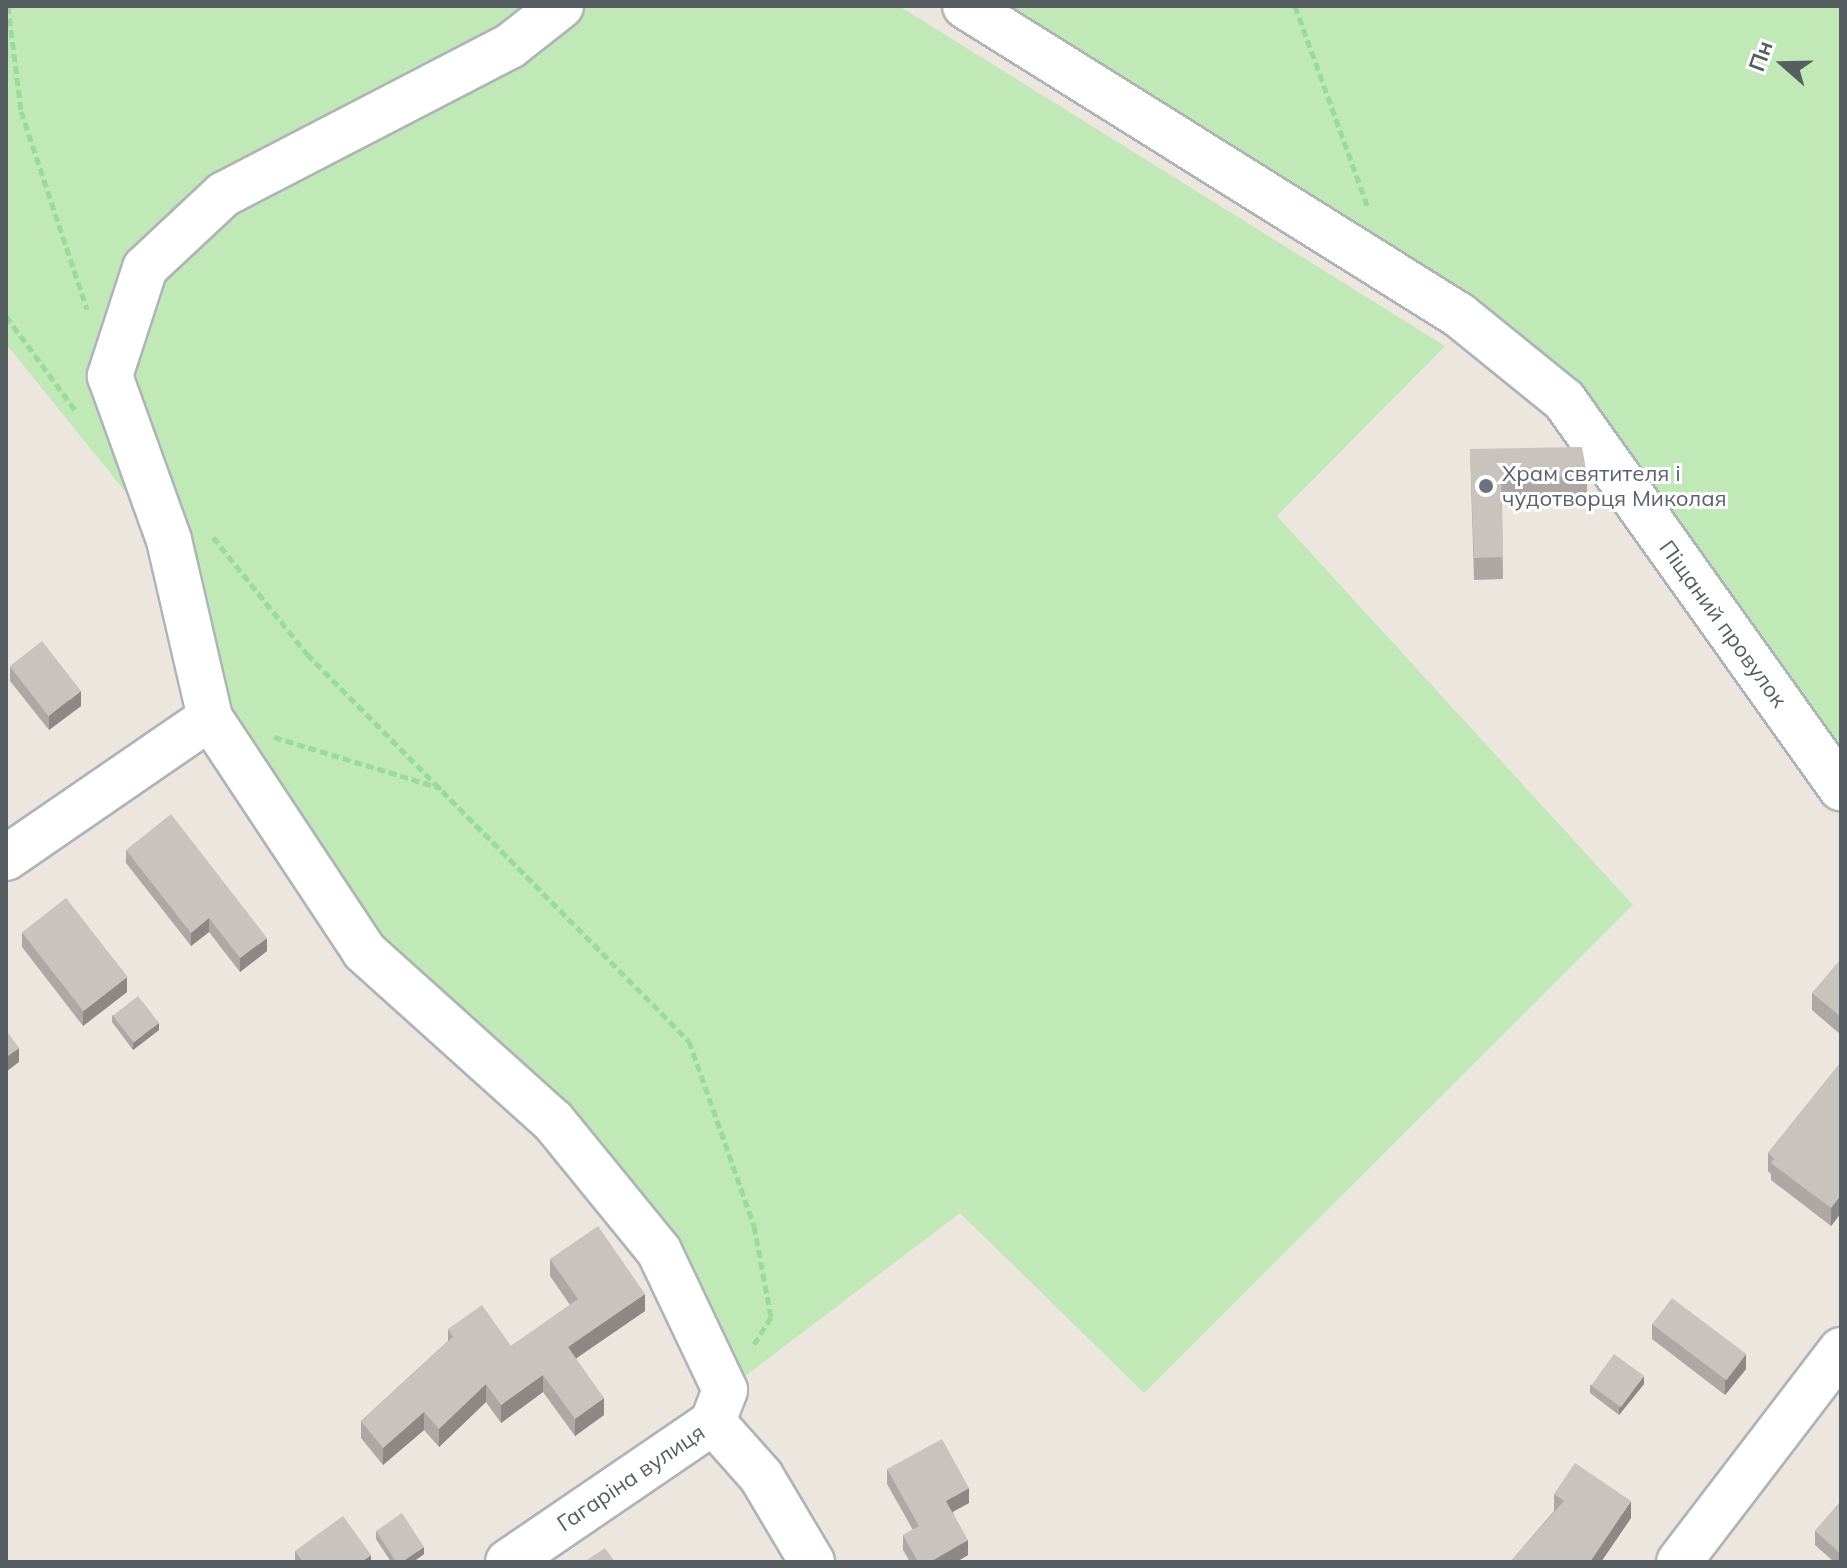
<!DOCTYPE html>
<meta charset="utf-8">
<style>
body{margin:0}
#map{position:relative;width:1847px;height:1568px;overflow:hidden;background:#ede6de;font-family:Mulish,sans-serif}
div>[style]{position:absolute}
.green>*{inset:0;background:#c1e8b7}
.path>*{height:5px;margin-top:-2.5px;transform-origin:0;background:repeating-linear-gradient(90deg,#99db9c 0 8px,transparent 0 12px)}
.roads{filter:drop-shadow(2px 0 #afb4b8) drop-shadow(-2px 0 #afb4b8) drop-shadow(0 2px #afb4b8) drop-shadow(0 -2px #afb4b8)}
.minor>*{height:44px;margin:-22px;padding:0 22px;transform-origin:22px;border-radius:22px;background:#fff}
.wall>*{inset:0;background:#ada8a3}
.shaded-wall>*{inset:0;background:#8d8884}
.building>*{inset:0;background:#c9c3bd;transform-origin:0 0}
.dots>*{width:22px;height:22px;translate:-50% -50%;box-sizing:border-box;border:4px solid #fff;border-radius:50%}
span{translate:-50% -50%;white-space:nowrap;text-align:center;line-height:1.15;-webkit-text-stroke:6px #fff;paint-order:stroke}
.worship-label{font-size:22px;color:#5b616d}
.left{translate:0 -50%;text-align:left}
.street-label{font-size:22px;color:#575e61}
.frame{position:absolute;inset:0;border:8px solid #575e61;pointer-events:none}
.north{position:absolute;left:1743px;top:24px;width:80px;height:80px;-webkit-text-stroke:6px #fff;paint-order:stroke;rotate:290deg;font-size:22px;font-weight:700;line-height:32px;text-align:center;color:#575e61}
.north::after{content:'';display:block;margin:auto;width:28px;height:36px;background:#575e61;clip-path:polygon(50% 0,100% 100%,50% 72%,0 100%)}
</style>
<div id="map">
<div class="green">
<div style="clip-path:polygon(6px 6px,555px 6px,142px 267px,106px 376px,166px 542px,6px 344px)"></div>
<div style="clip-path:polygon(566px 6px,899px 6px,1445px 346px,1277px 516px,1633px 905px,1144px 1393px,960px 1213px,728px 1389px,662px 1248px,415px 996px,213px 717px,113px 376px,148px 271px,226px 197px)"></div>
<div style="clip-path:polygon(972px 6px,1841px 6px,1841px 783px,1566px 399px)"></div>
</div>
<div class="path">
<div style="left:8px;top:6px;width:106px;rotate:82.9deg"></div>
<div style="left:21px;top:111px;width:209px;rotate:71.6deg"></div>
<div style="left:1295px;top:6px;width:215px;rotate:70.1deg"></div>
<div style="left:6px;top:316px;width:117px;rotate:53.7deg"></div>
<div style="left:213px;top:537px;width:150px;rotate:51.2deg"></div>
<div style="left:307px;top:654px;width:544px;rotate:45.37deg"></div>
<div style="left:689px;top:1041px;width:196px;rotate:70.6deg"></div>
<div style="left:754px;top:1226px;width:93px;rotate:79.4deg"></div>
<div style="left:771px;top:1317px;width:36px;rotate:122deg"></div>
<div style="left:274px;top:737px;width:175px;rotate:17deg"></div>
</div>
<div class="roads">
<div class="minor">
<div style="left:561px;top:6px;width:65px;rotate:141.9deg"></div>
<div style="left:510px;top:46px;width:322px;rotate:152.6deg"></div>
<div style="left:224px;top:194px;width:108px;rotate:136.9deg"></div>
<div style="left:145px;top:268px;width:114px;rotate:108deg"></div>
<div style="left:110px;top:376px;width:174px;rotate:70.2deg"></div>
<div style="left:169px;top:540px;width:183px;rotate:77deg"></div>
<div style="left:210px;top:718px;width:279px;rotate:56.5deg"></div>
<div style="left:364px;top:951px;width:254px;rotate:42deg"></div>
<div style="left:553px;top:1121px;width:168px;rotate:50.8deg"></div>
<div style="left:659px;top:1251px;width:154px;rotate:64.6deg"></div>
<div style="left:725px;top:1390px;width:34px;rotate:111deg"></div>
<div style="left:965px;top:6px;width:583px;rotate:32.03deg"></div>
<div style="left:1459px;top:315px;width:135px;rotate:39deg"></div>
<div style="left:1564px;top:400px;width:477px;rotate:54.5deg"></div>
<div style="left:6px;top:858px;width:247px;rotate:-34.5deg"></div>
<div style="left:713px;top:1422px;width:72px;rotate:48.4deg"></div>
<div style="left:761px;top:1476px;width:100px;rotate:59.3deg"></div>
<div style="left:508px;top:1562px;width:248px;rotate:-34.3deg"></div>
<div style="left:1679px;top:1562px;width:267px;rotate:-52.6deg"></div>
</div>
</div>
<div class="wall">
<div style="clip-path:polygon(1470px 449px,1587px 475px,1587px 497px,1502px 501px,1503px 579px,1474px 580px)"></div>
<div style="clip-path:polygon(10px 667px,81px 706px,49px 730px,10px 681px)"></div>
<div style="clip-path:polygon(126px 850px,267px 951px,240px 972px,209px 932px,191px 946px,126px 863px)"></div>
<div style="clip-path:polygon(22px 932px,127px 992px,83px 1026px,22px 947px)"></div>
<div style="clip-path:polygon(1841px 963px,1841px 1035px,1812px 1010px,1812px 993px)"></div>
<div style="clip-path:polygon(112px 1015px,159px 1030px,133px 1050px,112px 1022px)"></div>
<div style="clip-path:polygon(1841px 1062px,1841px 1213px,1831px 1226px,1771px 1180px,1771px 1174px,1768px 1171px,1768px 1153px)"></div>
<div style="clip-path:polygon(550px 1259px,645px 1311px,576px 1358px,604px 1415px,575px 1436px,543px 1392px,501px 1423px,486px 1402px,439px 1447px,424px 1430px,383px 1465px,361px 1438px,361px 1421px,448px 1341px,448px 1329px,511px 1346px,570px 1305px,550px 1276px)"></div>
<div style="clip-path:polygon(1652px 1324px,1746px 1369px,1725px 1395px,1652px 1339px)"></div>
<div style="clip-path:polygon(1644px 1384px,1619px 1415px,1590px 1393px,1590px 1385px)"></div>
<div style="clip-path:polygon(887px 1469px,969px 1503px,953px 1512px,968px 1555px,956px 1562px,910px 1562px,903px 1550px,903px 1535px,913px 1530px,887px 1484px)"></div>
<div style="clip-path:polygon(1554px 1494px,1631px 1518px,1601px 1562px,1510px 1562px,1554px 1511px)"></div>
<div style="clip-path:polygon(1841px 1501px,1841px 1562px,1834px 1562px,1815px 1545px,1815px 1531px)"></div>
<div style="clip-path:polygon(376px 1531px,424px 1554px,413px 1562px,391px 1562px,376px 1539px)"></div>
<div style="clip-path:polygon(295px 1551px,371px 1562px,295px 1562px)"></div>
</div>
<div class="shaded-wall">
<div style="clip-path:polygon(81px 691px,81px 706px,49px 730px,49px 716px)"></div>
<div style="clip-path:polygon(209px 918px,209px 932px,191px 946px,191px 933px)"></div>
<div style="clip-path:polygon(267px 938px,267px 951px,240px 972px,240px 958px)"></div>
<div style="clip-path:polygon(127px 977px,127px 992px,83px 1026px,83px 1011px)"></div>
<div style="clip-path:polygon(159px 1023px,159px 1030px,133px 1050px,133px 1042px)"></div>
<div style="clip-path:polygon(19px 1048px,19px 1062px,6px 1072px,6px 1057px)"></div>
<div style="clip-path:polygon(1841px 1195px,1841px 1213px,1831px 1226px,1831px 1208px)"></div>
<div style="clip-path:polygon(645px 1294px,645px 1311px,568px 1364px,568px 1347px)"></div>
<div style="clip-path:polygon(1746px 1354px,1746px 1369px,1725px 1395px,1725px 1380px)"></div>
<div style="clip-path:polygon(543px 1375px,543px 1392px,501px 1423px,501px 1405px)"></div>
<div style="clip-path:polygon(1644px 1376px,1644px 1384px,1619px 1415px,1619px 1408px)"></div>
<div style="clip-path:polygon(486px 1384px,486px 1402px,439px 1447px,439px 1429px)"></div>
<div style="clip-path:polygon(604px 1398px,604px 1415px,575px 1436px,575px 1419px)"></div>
<div style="clip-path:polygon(424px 1412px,424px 1430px,383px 1465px,383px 1448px)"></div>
<div style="clip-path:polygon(969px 1488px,969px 1503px,946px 1515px,946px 1501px)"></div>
<div style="clip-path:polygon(1631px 1501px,1631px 1518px,1601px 1562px,1590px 1562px)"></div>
<div style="clip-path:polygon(968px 1540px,968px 1555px,956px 1562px,930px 1562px)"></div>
<div style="clip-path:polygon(424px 1547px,424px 1554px,413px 1562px,402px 1562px)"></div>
<div style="clip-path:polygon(371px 1555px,371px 1562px,361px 1562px)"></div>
</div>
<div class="building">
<div style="clip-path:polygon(1582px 447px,1587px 475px,1501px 479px,1503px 557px,1474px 558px,1470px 449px)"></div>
<div style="left:42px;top:641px;width:63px;height:41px;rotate:52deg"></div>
<div style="clip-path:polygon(171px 814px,267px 938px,240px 958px,209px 918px,191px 933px,126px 850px)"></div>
<div style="left:66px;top:898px;width:100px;height:56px;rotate:52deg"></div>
<div style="clip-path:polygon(1839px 961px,1841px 963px,1841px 1017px,1812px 993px)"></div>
<div style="left:138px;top:996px;width:34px;height:32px;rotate:52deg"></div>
<div style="clip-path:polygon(6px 1030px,19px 1048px,6px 1057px)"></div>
<div style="clip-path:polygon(1841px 1062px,1841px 1195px,1831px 1208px,1771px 1163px,1774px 1159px,1768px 1153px)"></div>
<div style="clip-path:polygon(598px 1226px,645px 1294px,568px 1347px,604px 1398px,575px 1419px,543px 1375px,501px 1405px,486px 1384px,439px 1429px,424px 1412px,383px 1448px,361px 1421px,453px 1337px,448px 1329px,482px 1305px,511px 1346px,578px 1299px,550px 1259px)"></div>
<div style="left:1672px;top:1298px;width:93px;height:33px;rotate:37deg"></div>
<div style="left:1614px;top:1354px;width:37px;height:39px;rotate:36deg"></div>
<div style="clip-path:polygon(942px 1439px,969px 1488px,946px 1501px,968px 1540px,930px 1562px,918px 1562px,903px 1535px,919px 1526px,887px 1469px)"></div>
<div style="clip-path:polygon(1575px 1463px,1631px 1501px,1590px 1562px,1510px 1562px,1564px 1501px,1554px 1494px)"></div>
<div style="clip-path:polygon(1841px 1501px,1841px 1554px,1815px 1531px)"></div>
<div style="clip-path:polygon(402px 1513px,424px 1547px,402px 1562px,396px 1562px,376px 1531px)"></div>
<div style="clip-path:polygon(343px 1516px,371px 1555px,361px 1562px,303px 1562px,295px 1551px)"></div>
<div style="clip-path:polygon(605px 1548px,615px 1562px,584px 1562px)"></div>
</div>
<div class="dots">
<div style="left:1486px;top:486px;background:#6b7280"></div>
</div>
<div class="worship-label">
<span class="left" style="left:1502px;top:486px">Храм святителя і<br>чудотворця Миколая</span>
</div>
<div class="street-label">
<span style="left:1723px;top:624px;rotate:54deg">Піщаний провулок</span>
<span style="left:631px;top:1478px;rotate:-34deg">Гагаріна вулиця</span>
</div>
<div class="frame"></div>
<div class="north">Пн</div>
</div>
